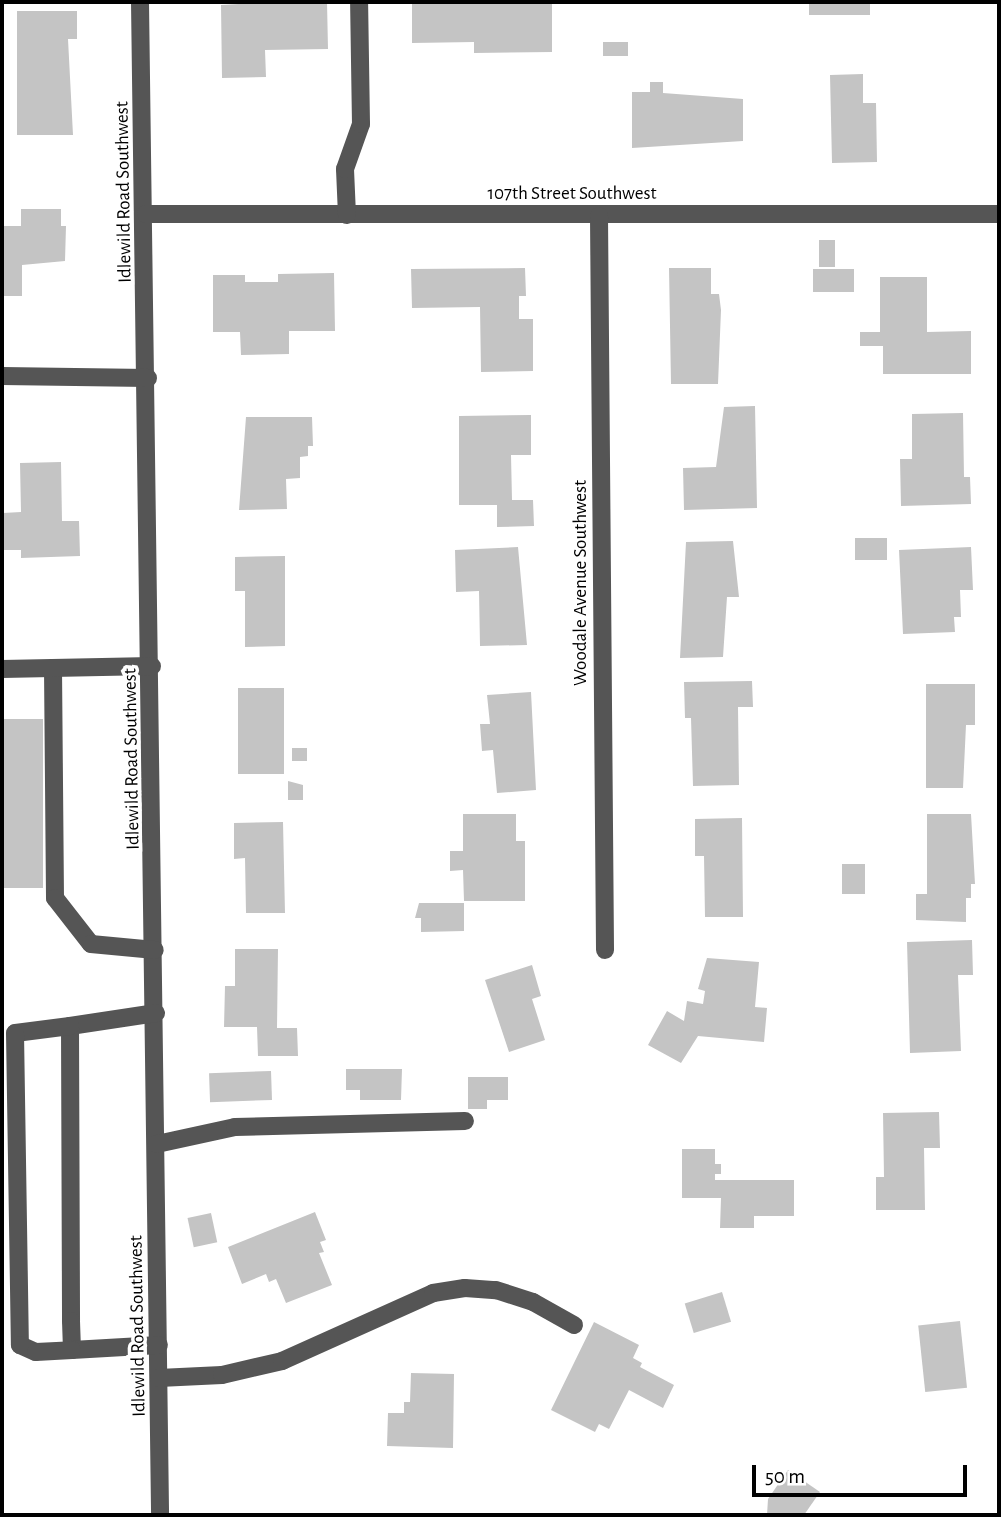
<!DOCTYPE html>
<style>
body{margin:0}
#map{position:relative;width:1001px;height:1517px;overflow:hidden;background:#fff;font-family:"Alegreya Sans",sans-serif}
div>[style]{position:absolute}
.building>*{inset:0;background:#c4c4c4;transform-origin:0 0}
.minor>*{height:18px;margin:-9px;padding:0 9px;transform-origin:9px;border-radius:9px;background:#555}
span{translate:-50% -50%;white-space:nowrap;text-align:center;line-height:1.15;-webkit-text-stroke:7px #fff;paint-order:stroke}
.street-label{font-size:19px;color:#000}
.frame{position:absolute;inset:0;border:4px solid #000;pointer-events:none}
.scale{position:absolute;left:752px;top:1465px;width:215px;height:32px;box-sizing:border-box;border:4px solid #000;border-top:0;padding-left:9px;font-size:21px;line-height:24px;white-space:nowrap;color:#000;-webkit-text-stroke:5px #fff;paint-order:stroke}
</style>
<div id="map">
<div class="building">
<div style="clip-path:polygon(273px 2px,327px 2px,328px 49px,265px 50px,266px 77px,222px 78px,221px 5px)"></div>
<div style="clip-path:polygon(552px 2px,552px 52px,474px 53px,474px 42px,412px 43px,412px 3px)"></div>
<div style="left:809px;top:2px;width:61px;height:13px"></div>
<div style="clip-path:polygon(17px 11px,77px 11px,77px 39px,68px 39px,73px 135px,17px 135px)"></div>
<div style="left:628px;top:42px;width:14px;height:25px;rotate:90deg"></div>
<div style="clip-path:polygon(863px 74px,863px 103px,876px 103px,877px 162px,832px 163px,830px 75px)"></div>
<div style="clip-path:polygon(650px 82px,663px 82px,663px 93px,743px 99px,743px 141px,632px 148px,632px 92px,650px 92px)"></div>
<div style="clip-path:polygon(21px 209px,61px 209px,61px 226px,66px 226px,65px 261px,22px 265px,22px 296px,2px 296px,2px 226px,21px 226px)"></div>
<div style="left:819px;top:240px;width:16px;height:27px"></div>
<div style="clip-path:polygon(525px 268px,526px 296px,519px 296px,519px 319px,533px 319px,533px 371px,481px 372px,480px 307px,412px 308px,411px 269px)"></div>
<div style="clip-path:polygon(669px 268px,711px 268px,711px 294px,719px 294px,721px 310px,718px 384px,671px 384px)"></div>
<div style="left:813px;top:269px;width:41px;height:23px"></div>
<div style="clip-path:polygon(334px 273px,335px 331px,289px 331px,289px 354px,241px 355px,240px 332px,213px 332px,213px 275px,245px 275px,245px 282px,278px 282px,278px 274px)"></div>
<div style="clip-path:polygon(880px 277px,927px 277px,927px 332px,971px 331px,971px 374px,883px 374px,883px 346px,860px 346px,860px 332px,880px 332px)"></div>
<div style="clip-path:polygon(755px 406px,757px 508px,684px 510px,683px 468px,716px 467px,724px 407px)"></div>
<div style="clip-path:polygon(963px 413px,964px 477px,970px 477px,971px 504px,901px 506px,900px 459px,912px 459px,912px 414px)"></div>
<div style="clip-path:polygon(531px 415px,531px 455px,511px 455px,512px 500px,533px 500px,534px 526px,497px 527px,497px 505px,459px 505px,459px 416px)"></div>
<div style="clip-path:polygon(246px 417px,312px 417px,313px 446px,308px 446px,308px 456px,300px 457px,300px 478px,286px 479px,287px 509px,239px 510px)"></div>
<div style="clip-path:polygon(61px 462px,62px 521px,79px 521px,80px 556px,21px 558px,21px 550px,3px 550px,3px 513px,21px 512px,20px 463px)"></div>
<div style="left:855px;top:538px;width:32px;height:22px"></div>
<div style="clip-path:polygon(733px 541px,739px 597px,727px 597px,723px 657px,680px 658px,686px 542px)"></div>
<div style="clip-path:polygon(518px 547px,527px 645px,480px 646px,479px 591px,456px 592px,455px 550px)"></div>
<div style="clip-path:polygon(971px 547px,973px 590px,960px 590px,961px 617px,954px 617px,955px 632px,903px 634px,899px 550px)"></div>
<div style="clip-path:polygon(285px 556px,285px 646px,245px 647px,245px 591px,235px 591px,235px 557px)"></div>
<div style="clip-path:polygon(752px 681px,753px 707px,738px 707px,739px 785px,693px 786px,691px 718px,685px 718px,684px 682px)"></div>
<div style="clip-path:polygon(926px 684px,975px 684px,975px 725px,966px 725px,963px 788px,926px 788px)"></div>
<div style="left:238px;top:688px;width:46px;height:86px"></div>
<div style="clip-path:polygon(531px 692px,536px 790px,497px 793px,493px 750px,482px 751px,480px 724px,490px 724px,487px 695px)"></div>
<div style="left:2px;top:719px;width:41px;height:169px"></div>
<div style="left:292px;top:748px;width:15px;height:13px"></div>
<div style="clip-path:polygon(288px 781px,303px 785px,303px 800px,288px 800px)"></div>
<div style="clip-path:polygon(463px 814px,516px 814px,516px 841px,525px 841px,525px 901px,464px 901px,463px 870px,450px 871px,450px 851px,463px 851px)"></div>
<div style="clip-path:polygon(927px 814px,971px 814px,975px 884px,971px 884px,971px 898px,966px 898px,966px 922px,916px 920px,916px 894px,927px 894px)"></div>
<div style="clip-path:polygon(742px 818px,743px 917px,705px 917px,704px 856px,695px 856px,695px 819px)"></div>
<div style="clip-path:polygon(283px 822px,285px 913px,246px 913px,245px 858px,234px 859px,234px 823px)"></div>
<div style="left:842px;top:864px;width:23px;height:30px"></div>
<div style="clip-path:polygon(419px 903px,464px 903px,464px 931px,421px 932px,421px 918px,415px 918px)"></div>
<div style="clip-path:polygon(972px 940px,973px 975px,958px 975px,961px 1051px,910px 1053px,907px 942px)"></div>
<div style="clip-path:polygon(235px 949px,278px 949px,277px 1028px,297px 1028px,298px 1056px,258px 1056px,257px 1027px,224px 1027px,225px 986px,235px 986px)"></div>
<div style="clip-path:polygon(707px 958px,759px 962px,755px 1007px,767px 1008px,764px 1042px,698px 1036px,681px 1063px,648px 1045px,667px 1011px,684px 1021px,687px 1001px,703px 1004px,705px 991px,698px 989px)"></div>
<div style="clip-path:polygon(532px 965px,541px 996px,532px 999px,545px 1040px,509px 1052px,485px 980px)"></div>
<div style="clip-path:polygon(346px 1069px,402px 1069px,401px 1100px,360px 1100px,360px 1090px,346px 1090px)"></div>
<div style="left:271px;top:1071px;width:29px;height:62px;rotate:88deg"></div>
<div style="clip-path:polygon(468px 1077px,508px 1077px,508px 1100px,487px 1100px,487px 1109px,468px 1109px)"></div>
<div style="clip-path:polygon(939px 1112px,940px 1148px,924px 1148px,925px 1210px,876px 1210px,876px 1177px,884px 1177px,883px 1113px)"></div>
<div style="clip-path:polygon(682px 1149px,715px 1149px,715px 1164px,721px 1164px,721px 1174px,715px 1174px,715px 1180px,794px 1180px,794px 1216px,754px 1216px,754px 1228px,720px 1228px,721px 1198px,682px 1198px)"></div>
<div style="clip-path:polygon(315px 1212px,326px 1240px,320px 1242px,324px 1252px,319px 1253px,332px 1285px,286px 1303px,276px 1279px,269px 1282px,266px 1274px,242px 1284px,228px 1247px)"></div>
<div style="left:211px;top:1213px;width:30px;height:24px;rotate:78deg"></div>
<div style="left:722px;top:1292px;width:31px;height:39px;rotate:73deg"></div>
<div style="left:960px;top:1321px;width:67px;height:42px;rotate:84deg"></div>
<div style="clip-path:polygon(594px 1322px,639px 1345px,633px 1358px,642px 1363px,640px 1367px,674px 1385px,663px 1408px,629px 1390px,609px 1429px,599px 1424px,595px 1432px,551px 1410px)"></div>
<div style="clip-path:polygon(411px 1373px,454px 1374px,453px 1448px,387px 1446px,388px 1413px,404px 1413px,404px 1402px,410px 1402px)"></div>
<div style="clip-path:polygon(788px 1470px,820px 1492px,804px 1515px,767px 1515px,768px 1499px)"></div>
</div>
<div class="minor">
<div style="left:140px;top:2px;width:1513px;rotate:89.24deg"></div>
<div style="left:146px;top:214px;width:853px"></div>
<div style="left:347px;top:215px;width:46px;rotate:-92.5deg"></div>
<div style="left:345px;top:169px;width:48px;rotate:-70.4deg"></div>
<div style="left:361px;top:124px;width:122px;rotate:-90.9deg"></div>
<div style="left:599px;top:216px;width:734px;rotate:89.53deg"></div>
<div style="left:2px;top:376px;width:146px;rotate:0.8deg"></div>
<div style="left:53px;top:668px;width:230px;rotate:89.5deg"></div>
<div style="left:55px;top:898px;width:58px;rotate:52deg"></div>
<div style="left:91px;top:944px;width:64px;rotate:5.4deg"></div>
<div style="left:2px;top:669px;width:150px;rotate:-1.1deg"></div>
<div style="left:156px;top:1013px;width:87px;rotate:171.4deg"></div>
<div style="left:70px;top:1026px;width:295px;rotate:89.8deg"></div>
<div style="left:71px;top:1321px;width:29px;rotate:88deg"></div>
<div style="left:72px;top:1350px;width:87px;rotate:-3.3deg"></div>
<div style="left:70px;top:1026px;width:55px;rotate:172.7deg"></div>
<div style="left:15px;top:1033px;width:312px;rotate:89.1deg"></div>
<div style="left:20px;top:1345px;width:17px;rotate:24deg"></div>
<div style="left:36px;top:1352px;width:36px;rotate:-3deg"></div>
<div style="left:157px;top:1144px;width:80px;rotate:-12.3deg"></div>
<div style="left:235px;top:1127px;width:230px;rotate:-1.5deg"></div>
<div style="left:159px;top:1378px;width:63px;rotate:-2.7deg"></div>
<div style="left:222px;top:1375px;width:62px;rotate:-13.1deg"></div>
<div style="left:282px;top:1361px;width:166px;rotate:-24.2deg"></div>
<div style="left:433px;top:1293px;width:32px;rotate:-9deg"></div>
<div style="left:465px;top:1288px;width:31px;rotate:4deg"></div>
<div style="left:496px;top:1290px;width:39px;rotate:18deg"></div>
<div style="left:533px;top:1302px;width:47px;rotate:29.3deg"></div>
</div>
<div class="street-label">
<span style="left:124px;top:192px;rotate:-91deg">Idlewild Road Southwest</span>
<span style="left:572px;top:194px">107th Street Southwest</span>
<span style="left:581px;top:583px;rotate:-90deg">Woodale Avenue Southwest</span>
<span style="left:132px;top:759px;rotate:-91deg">Idlewild Road Southwest</span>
<span style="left:138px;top:1326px;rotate:-91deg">Idlewild Road Southwest</span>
</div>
<div class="frame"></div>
<div class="scale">50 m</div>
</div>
